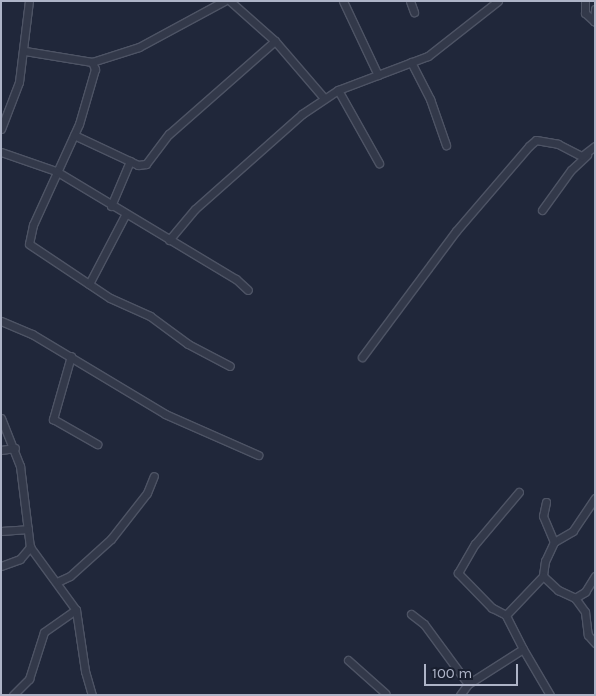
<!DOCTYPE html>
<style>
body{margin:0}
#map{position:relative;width:596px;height:696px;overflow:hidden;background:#20273a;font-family:Karla,sans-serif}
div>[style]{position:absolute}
.roads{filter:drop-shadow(1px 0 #4e5465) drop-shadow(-1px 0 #4e5465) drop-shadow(0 1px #4e5465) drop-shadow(0 -1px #4e5465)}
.minor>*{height:7px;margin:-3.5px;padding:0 3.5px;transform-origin:3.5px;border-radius:3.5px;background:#33394a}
span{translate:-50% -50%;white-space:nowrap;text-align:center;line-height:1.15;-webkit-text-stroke:4.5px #191f2f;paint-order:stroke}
.frame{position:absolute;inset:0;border:2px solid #aeb4c7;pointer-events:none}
.scale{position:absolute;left:424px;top:664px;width:94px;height:22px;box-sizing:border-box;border:2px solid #aeb4c7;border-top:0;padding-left:6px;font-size:15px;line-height:18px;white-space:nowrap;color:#aeb4c7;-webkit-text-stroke:4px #191f2f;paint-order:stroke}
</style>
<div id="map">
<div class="roads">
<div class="minor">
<div style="left:230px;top:1px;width:60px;rotate:41.6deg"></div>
<div style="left:275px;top:41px;width:75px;rotate:49.3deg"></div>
<div style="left:343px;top:1px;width:82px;rotate:64.7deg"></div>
<div style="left:410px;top:1px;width:12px;rotate:70deg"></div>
<div style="left:585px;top:1px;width:12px;rotate:90deg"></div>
<div style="left:585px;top:13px;width:13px;rotate:42deg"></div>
<div style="left:594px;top:21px;width:12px;rotate:-85deg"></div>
<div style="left:25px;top:51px;width:68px;rotate:9.3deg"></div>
<div style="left:92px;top:62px;width:49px;rotate:-17.7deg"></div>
<div style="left:139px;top:47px;width:97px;rotate:-28.4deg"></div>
<div style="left:92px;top:62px;width:8px;rotate:67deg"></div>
<div style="left:95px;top:69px;width:57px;rotate:106.2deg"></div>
<div style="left:79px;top:124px;width:111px;rotate:114.5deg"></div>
<div style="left:33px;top:225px;width:19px;rotate:102deg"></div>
<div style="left:29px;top:244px;width:97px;rotate:33.7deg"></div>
<div style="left:110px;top:298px;width:44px;rotate:24.2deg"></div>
<div style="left:150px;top:316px;width:47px;rotate:36.4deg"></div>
<div style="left:188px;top:344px;width:47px;rotate:27.6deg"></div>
<div style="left:411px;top:62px;width:42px;rotate:62.8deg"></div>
<div style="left:430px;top:99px;width:49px;rotate:70.8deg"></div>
<div style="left:338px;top:90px;width:84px;rotate:60.7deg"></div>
<div style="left:1px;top:129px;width:50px;rotate:-69deg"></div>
<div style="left:19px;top:82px;width:82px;rotate:-83deg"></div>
<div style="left:74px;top:135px;width:71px;rotate:25.1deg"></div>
<div style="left:138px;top:165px;width:8px;rotate:-7deg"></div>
<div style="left:146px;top:164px;width:38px;rotate:-53deg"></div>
<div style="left:169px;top:134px;width:141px;rotate:-41.3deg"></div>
<div style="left:1px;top:152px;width:58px;rotate:19.1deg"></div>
<div style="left:56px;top:171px;width:210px;rotate:31deg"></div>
<div style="left:236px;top:279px;width:16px;rotate:43deg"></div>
<div style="left:111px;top:206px;width:49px;rotate:-67.1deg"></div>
<div style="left:542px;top:210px;width:49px;rotate:-54.1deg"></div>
<div style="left:571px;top:170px;width:22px;rotate:-43deg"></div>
<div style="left:169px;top:240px;width:40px;rotate:-50deg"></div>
<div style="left:195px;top:209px;width:143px;rotate:-41.6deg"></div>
<div style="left:302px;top:114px;width:43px;rotate:-33.7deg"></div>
<div style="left:338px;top:90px;width:96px;rotate:-20.7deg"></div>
<div style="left:428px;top:56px;width:89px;rotate:-38.2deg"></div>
<div style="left:89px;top:284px;width:78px;rotate:-62.4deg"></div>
<div style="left:1px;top:321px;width:34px;rotate:23deg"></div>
<div style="left:32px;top:334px;width:155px;rotate:31deg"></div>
<div style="left:165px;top:414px;width:102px;rotate:23.8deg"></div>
<div style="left:71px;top:356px;width:66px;rotate:105.9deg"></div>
<div style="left:53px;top:419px;width:51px;rotate:29.6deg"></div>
<div style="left:362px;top:357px;width:157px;rotate:-53.3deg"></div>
<div style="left:456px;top:231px;width:112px;rotate:-49.3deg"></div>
<div style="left:529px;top:146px;width:9px;rotate:-41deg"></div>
<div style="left:536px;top:140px;width:22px;rotate:10deg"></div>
<div style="left:558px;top:144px;width:27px;rotate:27deg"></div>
<div style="left:582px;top:156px;width:16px;rotate:-38deg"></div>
<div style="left:1px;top:418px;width:52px;rotate:68.4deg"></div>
<div style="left:20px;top:466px;width:82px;rotate:83deg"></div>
<div style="left:30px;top:547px;width:78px;rotate:53.9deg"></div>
<div style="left:76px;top:610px;width:62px;rotate:81.6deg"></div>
<div style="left:85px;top:671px;width:25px;rotate:74deg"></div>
<div style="left:1px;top:450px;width:14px;rotate:-8deg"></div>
<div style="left:595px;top:498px;width:40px;rotate:124deg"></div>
<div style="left:573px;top:531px;width:22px;rotate:150deg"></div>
<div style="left:554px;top:542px;width:21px;rotate:115deg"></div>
<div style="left:545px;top:561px;width:15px;rotate:98deg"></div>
<div style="left:543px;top:576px;width:21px;rotate:43deg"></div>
<div style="left:558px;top:590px;width:19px;rotate:25deg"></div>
<div style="left:575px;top:598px;width:17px;rotate:54deg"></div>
<div style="left:585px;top:612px;width:23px;rotate:83deg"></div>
<div style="left:588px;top:635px;width:11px;rotate:49deg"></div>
<div style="left:546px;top:502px;width:14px;rotate:102deg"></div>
<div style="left:543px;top:516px;width:28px;rotate:67deg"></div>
<div style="left:1px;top:531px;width:27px;rotate:-4deg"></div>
<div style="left:1px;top:566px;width:20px;rotate:-20deg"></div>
<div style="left:20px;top:559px;width:16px;rotate:-50deg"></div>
<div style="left:57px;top:582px;width:14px;rotate:-25deg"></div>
<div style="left:70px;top:576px;width:55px;rotate:-42.1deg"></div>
<div style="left:111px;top:539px;width:58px;rotate:-52deg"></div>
<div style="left:147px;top:493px;width:18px;rotate:-68deg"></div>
<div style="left:575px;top:598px;width:12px;rotate:-31deg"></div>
<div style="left:585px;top:592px;width:19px;rotate:-58deg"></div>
<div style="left:411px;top:614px;width:16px;rotate:38deg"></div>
<div style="left:424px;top:624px;width:74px;rotate:53.7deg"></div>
<div style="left:506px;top:615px;width:16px;rotate:-153deg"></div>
<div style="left:492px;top:608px;width:49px;rotate:-134.2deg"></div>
<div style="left:458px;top:573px;width:34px;rotate:-60deg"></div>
<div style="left:475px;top:544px;width:68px;rotate:-49.8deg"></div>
<div style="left:523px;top:649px;width:38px;rotate:-117deg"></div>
<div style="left:506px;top:615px;width:54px;rotate:-46.5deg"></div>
<div style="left:348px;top:660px;width:50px;rotate:41.7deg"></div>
<div style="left:13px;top:695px;width:23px;rotate:-45deg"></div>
<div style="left:29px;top:679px;width:49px;rotate:-72.3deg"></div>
<div style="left:44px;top:632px;width:39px;rotate:-35deg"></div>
<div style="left:460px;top:695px;width:14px;rotate:-54deg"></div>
<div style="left:468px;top:684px;width:65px;rotate:-32.5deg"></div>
<div style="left:523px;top:649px;width:53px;rotate:59.6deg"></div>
</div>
</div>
<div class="frame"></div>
<div class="scale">100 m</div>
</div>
